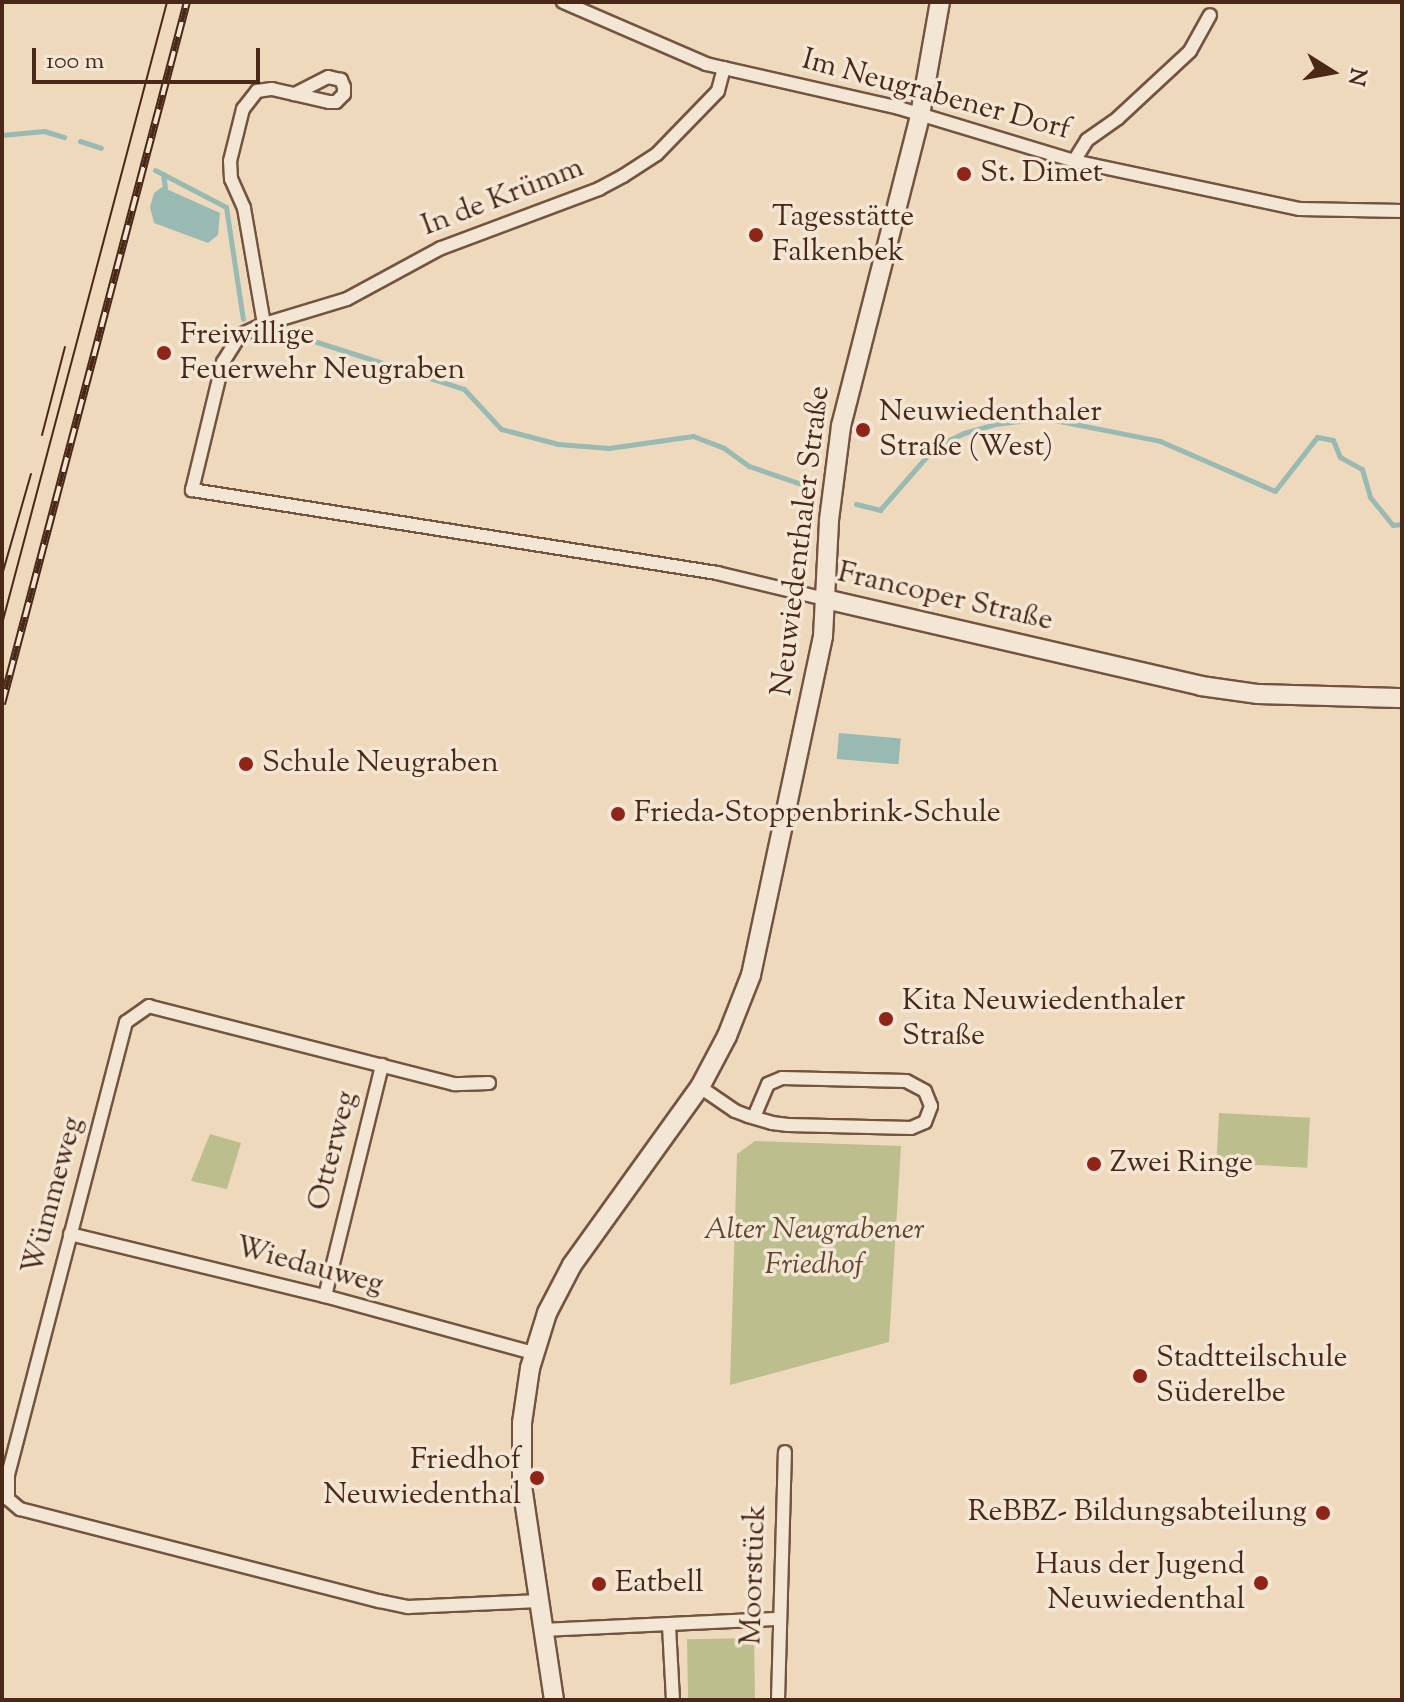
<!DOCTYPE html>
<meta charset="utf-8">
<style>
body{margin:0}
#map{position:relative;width:1404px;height:1702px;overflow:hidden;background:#eed9bd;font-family:"Sorts Mill Goudy",serif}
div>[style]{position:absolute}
.green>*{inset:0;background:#bdbe8e;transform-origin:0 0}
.water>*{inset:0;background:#99bab2;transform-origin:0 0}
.stream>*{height:5px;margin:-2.5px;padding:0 2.5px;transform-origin:2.5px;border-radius:2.5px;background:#99bab2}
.roads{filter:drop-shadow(2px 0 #735441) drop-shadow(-2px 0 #735441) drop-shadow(0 2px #735441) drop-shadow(0 -2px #735441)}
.street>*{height:12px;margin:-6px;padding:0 6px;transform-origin:6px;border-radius:6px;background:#f4e6d4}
.secondary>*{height:18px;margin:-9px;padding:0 9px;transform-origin:9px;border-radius:9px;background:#f4e6d4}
.tram>*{height:2px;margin:-1px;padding:0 1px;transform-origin:1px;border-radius:1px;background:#4a2818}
.rail>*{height:8px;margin-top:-4px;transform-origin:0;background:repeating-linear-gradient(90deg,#f4e6d4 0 15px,#4a2818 0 30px);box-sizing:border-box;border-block:2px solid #4a2818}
.dots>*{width:22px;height:22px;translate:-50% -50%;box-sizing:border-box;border:4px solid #f4e6d4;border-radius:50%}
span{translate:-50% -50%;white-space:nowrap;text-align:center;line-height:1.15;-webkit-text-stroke:7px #f4e6d4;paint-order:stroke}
.street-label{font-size:30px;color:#4a2818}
.poi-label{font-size:30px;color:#4a2818}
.left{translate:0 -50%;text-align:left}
.right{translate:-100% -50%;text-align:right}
.park-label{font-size:30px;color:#614630;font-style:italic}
.frame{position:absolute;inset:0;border:4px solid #4a2818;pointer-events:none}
.north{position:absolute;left:1292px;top:32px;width:80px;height:80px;-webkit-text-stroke:6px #f4e6d4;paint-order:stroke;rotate:101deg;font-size:22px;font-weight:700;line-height:32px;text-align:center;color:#4a2818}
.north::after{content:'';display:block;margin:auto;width:28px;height:36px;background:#4a2818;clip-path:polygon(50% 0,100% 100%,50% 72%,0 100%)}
.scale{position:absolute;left:32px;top:48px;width:228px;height:36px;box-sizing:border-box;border:4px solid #4a2818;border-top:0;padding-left:10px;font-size:24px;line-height:28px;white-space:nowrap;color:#4a2818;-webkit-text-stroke:6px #f4e6d4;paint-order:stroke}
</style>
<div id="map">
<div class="green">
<div style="left:1219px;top:1113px;width:91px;height:50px;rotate:3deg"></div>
<div style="clip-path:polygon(210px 1134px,241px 1143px,227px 1189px,191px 1181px)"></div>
<div style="clip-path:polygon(755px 1141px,901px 1146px,889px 1342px,730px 1385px,737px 1154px)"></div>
<div style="left:754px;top:1638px;width:62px;height:67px;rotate:89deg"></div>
</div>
<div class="water">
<div style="clip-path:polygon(162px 187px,220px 213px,218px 235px,208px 243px,154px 223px,150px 207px,154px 193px)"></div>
<div style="left:839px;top:733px;width:62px;height:26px;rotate:5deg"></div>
</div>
<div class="stream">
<div style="left:2px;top:135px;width:42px;rotate:-5.4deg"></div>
<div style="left:44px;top:131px;width:21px;rotate:17deg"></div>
<div style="left:80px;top:141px;width:22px;rotate:18deg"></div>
<div style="left:155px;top:170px;width:80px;rotate:27.5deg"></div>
<div style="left:226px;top:207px;width:113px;rotate:81.4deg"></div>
<div style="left:163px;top:174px;width:14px;rotate:82deg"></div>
<div style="left:295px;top:335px;width:177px;rotate:17.7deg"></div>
<div style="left:464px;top:389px;width:54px;rotate:47.2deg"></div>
<div style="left:501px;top:429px;width:59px;rotate:14.7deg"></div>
<div style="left:558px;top:444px;width:51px;rotate:4.5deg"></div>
<div style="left:609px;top:448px;width:85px;rotate:-8.1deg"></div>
<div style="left:693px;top:436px;width:33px;rotate:21deg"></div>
<div style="left:724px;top:448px;width:31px;rotate:36deg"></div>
<div style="left:749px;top:466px;width:61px;rotate:19deg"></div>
<div style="left:856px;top:504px;width:25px;rotate:14deg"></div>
<div style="left:880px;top:510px;width:84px;rotate:-48.9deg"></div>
<div style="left:935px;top:447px;width:32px;rotate:-26deg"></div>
<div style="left:964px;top:433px;width:32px;rotate:-16deg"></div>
<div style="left:995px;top:424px;width:49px;rotate:-7deg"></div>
<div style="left:1044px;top:418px;width:118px;rotate:11.2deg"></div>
<div style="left:1160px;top:441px;width:125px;rotate:23.5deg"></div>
<div style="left:1275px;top:491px;width:68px;rotate:-52.1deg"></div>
<div style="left:1317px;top:437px;width:16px;rotate:11deg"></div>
<div style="left:1333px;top:440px;width:18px;rotate:68deg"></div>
<div style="left:1340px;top:457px;width:25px;rotate:29deg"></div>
<div style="left:1362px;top:469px;width:29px;rotate:74deg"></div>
<div style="left:1370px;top:497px;width:36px;rotate:51deg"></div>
<div style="left:1393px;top:525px;width:9px;rotate:-6deg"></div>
</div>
<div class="roads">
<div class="street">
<div style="left:563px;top:2px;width:156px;rotate:23.4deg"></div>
<div style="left:706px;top:64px;width:198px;rotate:12.8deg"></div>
<div style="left:899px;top:108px;width:183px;rotate:16.8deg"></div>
<div style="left:1074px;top:161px;width:231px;rotate:12deg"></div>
<div style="left:1300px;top:209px;width:102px;rotate:1.1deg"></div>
<div style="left:724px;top:68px;width:24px;rotate:105deg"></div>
<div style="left:718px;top:91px;width:88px;rotate:134.1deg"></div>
<div style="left:657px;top:154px;width:40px;rotate:147.1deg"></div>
<div style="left:623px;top:176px;width:27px;rotate:152deg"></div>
<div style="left:599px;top:189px;width:169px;rotate:159.5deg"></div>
<div style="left:441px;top:248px;width:107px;rotate:151.5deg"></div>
<div style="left:347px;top:299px;width:87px;rotate:163.2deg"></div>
<div style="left:264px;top:324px;width:26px;rotate:155deg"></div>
<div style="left:240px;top:335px;width:32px;rotate:122deg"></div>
<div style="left:223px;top:362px;width:132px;rotate:103.6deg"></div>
<div style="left:192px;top:490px;width:532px;rotate:8.98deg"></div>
<div style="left:717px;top:573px;width:111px;rotate:13.5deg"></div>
<div style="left:1074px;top:161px;width:25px;rotate:-58deg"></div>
<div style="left:1087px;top:140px;width:38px;rotate:-35deg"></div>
<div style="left:1118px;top:118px;width:98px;rotate:-42.9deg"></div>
<div style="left:1190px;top:51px;width:41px;rotate:-60.9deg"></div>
<div style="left:264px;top:324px;width:118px;rotate:-99.8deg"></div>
<div style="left:244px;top:208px;width:32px;rotate:-114deg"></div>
<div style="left:231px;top:179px;width:18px;rotate:-93deg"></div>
<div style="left:230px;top:161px;width:54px;rotate:-76deg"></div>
<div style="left:243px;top:109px;width:23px;rotate:-52deg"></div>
<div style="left:257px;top:91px;width:15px;rotate:-8deg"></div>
<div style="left:272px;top:89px;width:58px;rotate:12.8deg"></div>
<div style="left:329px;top:102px;width:7px"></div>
<div style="left:336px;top:102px;width:11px;rotate:-45deg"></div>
<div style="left:344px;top:94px;width:7px;rotate:-90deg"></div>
<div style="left:344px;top:87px;width:8px;rotate:-113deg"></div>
<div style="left:341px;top:80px;width:13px;rotate:-167deg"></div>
<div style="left:328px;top:77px;width:38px;rotate:153deg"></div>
<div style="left:489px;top:1083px;width:35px;rotate:178deg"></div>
<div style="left:454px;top:1084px;width:315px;rotate:-165.7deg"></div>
<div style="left:149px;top:1006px;width:28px;rotate:145deg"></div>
<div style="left:126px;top:1022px;width:469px;rotate:104.6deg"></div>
<div style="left:8px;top:1476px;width:23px;rotate:90deg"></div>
<div style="left:8px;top:1499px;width:16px;rotate:40deg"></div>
<div style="left:20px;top:1509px;width:371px;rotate:14.4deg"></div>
<div style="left:379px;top:1601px;width:30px;rotate:12deg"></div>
<div style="left:408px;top:1607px;width:131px;rotate:-2.6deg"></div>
<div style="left:700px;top:1087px;width:42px;rotate:34.4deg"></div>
<div style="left:735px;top:1111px;width:14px;rotate:21deg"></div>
<div style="left:748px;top:1116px;width:25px;rotate:16deg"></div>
<div style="left:772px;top:1123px;width:16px;rotate:7deg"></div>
<div style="left:788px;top:1125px;width:123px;rotate:1.4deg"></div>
<div style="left:911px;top:1128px;width:15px;rotate:-23deg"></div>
<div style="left:925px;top:1122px;width:17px;rotate:-69deg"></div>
<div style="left:931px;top:1106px;width:16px;rotate:-112deg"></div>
<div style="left:925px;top:1091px;width:21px;rotate:-152deg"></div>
<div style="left:906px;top:1081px;width:124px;rotate:-178.6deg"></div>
<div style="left:782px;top:1078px;width:15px;rotate:157deg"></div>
<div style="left:768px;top:1084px;width:36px;rotate:113deg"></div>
<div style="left:70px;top:1234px;width:262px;rotate:13.7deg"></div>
<div style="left:325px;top:1296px;width:217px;rotate:15.3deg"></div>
<div style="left:325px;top:1296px;width:238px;rotate:-76.1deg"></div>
<div style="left:669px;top:1626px;width:74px;rotate:86.9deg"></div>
<div style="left:543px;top:1630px;width:237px;rotate:-2.7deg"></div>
<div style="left:778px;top:1700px;width:248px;rotate:-88.4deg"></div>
</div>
<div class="secondary">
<div style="left:825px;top:599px;width:386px;rotate:13deg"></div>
<div style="left:1201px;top:686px;width:58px;rotate:8deg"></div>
<div style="left:1258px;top:694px;width:144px;rotate:1.6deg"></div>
<div style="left:554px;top:1700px;width:217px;rotate:-98.5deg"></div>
<div style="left:522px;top:1485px;width:62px;rotate:-90deg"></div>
<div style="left:522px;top:1423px;width:56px;rotate:-81.7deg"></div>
<div style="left:530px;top:1368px;width:58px;rotate:-72.8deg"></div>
<div style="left:547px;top:1313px;width:54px;rotate:-62.5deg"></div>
<div style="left:572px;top:1265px;width:219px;rotate:-54.3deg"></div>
<div style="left:700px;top:1087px;width:58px;rotate:-62.1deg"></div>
<div style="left:727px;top:1036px;width:66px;rotate:-68.5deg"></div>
<div style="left:751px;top:975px;width:347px;rotate:-78deg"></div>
<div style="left:823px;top:636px;width:116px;rotate:-87deg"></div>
<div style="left:829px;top:520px;width:95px;rotate:-82.7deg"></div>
<div style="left:841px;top:426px;width:321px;rotate:-75.7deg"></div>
<div style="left:920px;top:115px;width:115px;rotate:-80deg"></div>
</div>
</div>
<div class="tram">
<div style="left:42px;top:435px;width:91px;rotate:-75.4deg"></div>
<div style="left:2px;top:575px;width:105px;rotate:-74deg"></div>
<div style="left:2px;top:624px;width:644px;rotate:-75.14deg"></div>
</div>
<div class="rail">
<div style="left:2px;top:704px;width:726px;rotate:-75.24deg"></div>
</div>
<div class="dots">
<div style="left:964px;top:174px;background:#8f2418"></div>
<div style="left:756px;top:235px;background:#8f2418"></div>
<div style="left:164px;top:353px;background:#8f2418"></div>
<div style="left:863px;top:430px;background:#8f2418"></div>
<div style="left:246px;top:764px;background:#8f2418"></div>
<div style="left:618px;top:814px;background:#8f2418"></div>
<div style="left:886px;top:1019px;background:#8f2418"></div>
<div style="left:1094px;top:1164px;background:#8f2418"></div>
<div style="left:1140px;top:1376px;background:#8f2418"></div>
<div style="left:537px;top:1478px;background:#8f2418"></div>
<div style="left:1323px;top:1513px;background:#8f2418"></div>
<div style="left:1261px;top:1583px;background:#8f2418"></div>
<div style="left:599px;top:1584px;background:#8f2418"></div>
</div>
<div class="street-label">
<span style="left:936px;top:96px;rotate:15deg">Im Neugrabener Dorf</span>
<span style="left:503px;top:198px;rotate:-21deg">In de Krümm</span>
<span style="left:802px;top:541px;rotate:-83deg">Neuwiedenthaler Straße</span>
<span style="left:945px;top:598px;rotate:13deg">Francoper Straße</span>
<span style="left:334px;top:1151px;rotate:-76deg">Otterweg</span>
<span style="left:54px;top:1196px;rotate:-75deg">Wümmeweg</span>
<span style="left:309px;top:1267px;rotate:15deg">Wiedauweg</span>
<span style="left:755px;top:1575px;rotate:-88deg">Moorstück</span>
</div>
<div class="poi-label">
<span class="left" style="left:980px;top:174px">St. Dimet</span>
<span class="left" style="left:772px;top:235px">Tagesstätte<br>Falkenbek</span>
<span class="left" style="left:180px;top:353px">Freiwillige<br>Feuerwehr Neugraben</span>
<span class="left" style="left:879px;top:430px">Neuwiedenthaler<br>Straße (West)</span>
<span class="left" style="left:262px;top:764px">Schule Neugraben</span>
<span class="left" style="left:634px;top:814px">Frieda-Stoppenbrink-Schule</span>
<span class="left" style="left:902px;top:1019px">Kita Neuwiedenthaler<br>Straße</span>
<span class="left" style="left:1110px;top:1164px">Zwei Ringe</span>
<span class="left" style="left:1156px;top:1376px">Stadtteilschule<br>Süderelbe</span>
<span class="right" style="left:521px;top:1478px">Friedhof<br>Neuwiedenthal</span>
<span class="right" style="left:1307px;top:1513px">ReBBZ- Bildungsabteilung</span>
<span class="right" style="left:1245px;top:1583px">Haus der Jugend<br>Neuwiedenthal</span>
<span class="left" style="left:615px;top:1584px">Eatbell</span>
</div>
<div class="park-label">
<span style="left:814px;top:1248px">Alter Neugrabener<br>Friedhof</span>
</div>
<div class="frame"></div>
<div class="north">N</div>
<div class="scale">100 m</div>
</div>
